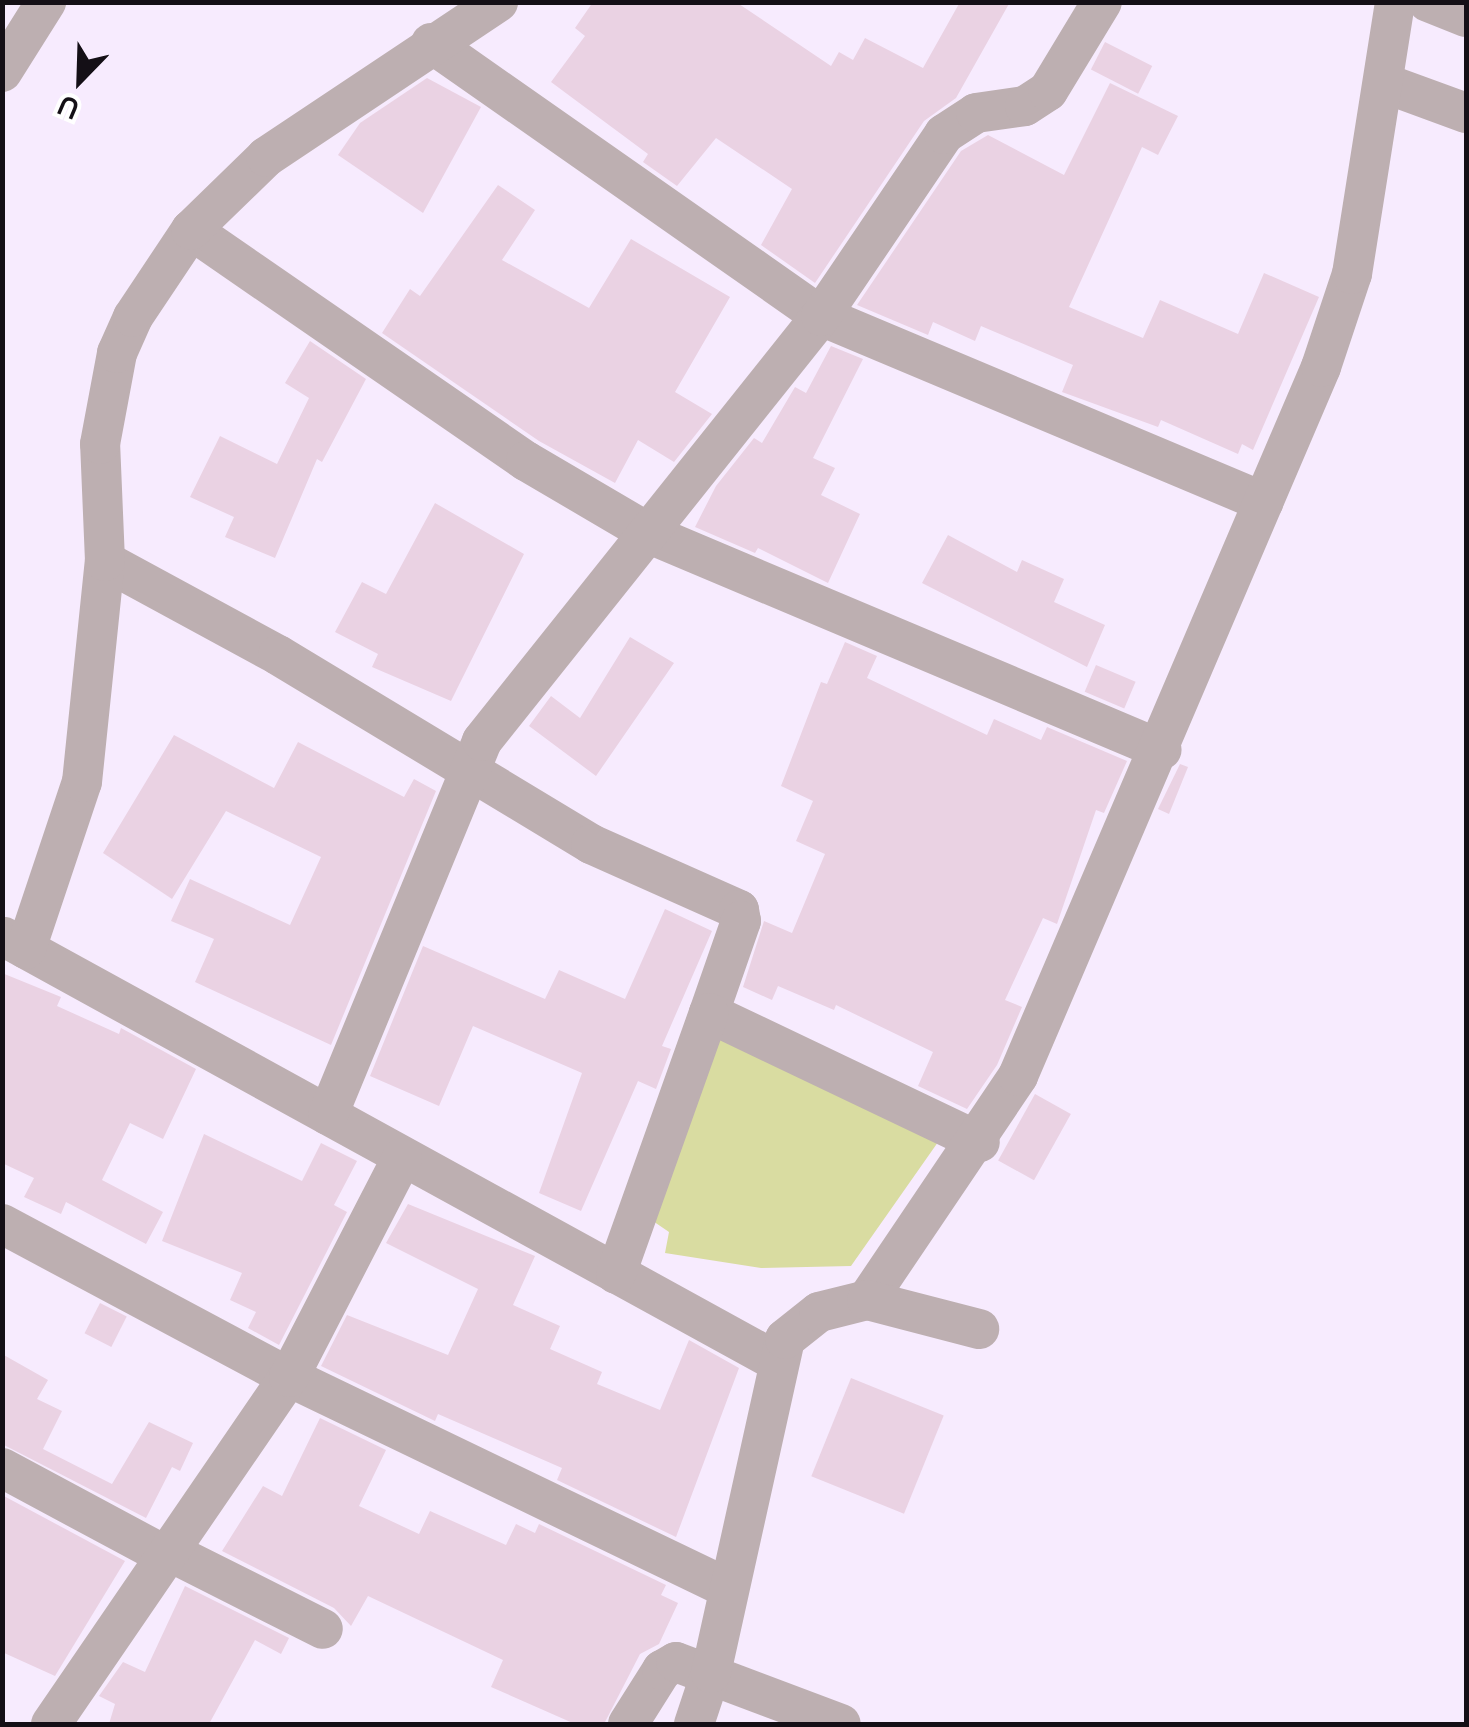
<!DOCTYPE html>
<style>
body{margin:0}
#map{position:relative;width:1469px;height:1727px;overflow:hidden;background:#f7ebfe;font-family:Cabin,sans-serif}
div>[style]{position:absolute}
.green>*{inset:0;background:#d9dca1}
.building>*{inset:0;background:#ead2e3;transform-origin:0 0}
.minor>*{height:40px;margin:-20px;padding:0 20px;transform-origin:20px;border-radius:20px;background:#bdafb1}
span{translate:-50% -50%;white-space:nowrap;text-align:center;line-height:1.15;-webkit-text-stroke:8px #fff;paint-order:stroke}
.frame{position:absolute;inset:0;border:5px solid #140f16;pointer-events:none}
.north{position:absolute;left:30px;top:30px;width:100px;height:100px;-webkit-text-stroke:8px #fff;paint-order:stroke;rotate:203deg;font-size:28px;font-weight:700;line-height:40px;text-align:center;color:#140f16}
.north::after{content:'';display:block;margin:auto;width:35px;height:45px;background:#140f16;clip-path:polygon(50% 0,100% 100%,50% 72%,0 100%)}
</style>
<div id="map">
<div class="green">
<div style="clip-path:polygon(717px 1022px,943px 1135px,851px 1266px,761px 1268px,665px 1253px,669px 1232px,647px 1217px)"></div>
</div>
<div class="building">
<div style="clip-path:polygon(593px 2px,736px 2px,831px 66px,839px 52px,853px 60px,865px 38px,923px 68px,960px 2px,1010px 2px,956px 98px,924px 121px,815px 283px,761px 245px,792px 189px,716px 138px,677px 186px,643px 162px,648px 154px,551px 82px,585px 36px,575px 28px)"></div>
<div style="left:1105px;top:42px;width:53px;height:31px;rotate:27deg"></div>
<div style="clip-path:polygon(427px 78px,481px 107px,423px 213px,338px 155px,360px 123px)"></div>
<div style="clip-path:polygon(1110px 83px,1178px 116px,1158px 155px,1142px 147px,1069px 307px,1143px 338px,1160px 300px,1238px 334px,1264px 273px,1319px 297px,1253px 450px,1242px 444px,1238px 454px,1161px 420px,1158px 427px,1062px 392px,1073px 365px,981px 326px,975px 341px,933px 322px,928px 335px,857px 305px,961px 151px,988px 135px,1064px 175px)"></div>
<div style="clip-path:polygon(498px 185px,535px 210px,502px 260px,589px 308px,631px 239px,730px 297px,675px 392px,712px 414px,674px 462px,638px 440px,615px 483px,539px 441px,382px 333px,410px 289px,420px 296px)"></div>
<div style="clip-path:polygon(310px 341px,366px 379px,322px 462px,317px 459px,275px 558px,225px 537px,234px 517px,190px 497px,220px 436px,277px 464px,309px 398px,285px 383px)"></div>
<div style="clip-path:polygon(831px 346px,863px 359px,813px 458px,835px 468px,821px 495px,860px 514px,828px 583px,758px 548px,755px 553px,695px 527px,716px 486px,754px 438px,762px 443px,795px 387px,806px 393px)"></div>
<div style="clip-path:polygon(435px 503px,524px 554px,451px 701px,372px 667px,378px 654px,335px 632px,362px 582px,386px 594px)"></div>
<div style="clip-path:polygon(948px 535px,1017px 572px,1022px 560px,1064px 579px,1054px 602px,1105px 625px,1087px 667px,922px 583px)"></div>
<div style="clip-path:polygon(630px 637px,674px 663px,596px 776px,529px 726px,551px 696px,580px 718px)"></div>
<div style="clip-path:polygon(845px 642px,877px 656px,867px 678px,987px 735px,994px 719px,1041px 740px,1047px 727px,1127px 761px,1104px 813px,1096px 810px,1057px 924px,1043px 918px,1005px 1000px,1022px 1007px,997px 1065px,967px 1109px,918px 1086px,933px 1052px,836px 1005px,834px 1010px,778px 986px,772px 1000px,743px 987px,764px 921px,792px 933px,825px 854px,796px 841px,813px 801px,781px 786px,821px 682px,827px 684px)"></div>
<div style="left:1096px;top:665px;width:43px;height:29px;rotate:23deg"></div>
<div style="clip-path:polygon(174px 735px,274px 788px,298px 742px,404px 797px,414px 779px,436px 791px,331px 1045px,195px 982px,214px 939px,171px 921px,190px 879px,290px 925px,321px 857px,226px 811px,172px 899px,103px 853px)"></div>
<div style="clip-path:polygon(1180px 764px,1188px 767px,1169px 814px,1158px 809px)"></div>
<div style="clip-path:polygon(665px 909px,712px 931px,662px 1046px,671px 1049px,656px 1089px,638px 1081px,581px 1211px,539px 1193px,582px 1073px,473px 1026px,439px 1106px,370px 1076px,423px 946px,545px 999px,559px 970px,625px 999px)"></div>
<div style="clip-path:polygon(2px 973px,61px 997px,57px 1006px,119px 1034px,121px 1028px,196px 1069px,163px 1139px,130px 1123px,102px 1180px,163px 1212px,146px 1244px,66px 1202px,61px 1214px,24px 1197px,34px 1178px,2px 1163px)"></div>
<div style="left:1035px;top:1094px;width:41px;height:76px;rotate:29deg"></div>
<div style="clip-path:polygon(204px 1134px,302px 1181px,321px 1143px,357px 1161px,334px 1205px,347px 1212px,279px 1345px,248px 1328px,256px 1312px,230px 1300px,242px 1273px,162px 1241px)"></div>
<div style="clip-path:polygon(408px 1204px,535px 1256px,513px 1305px,560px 1326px,550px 1349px,602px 1372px,597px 1384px,660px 1410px,689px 1340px,739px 1368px,676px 1537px,557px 1480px,562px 1468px,438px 1414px,435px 1421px,321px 1366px,347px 1315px,448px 1355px,478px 1289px,386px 1243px)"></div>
<div style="left:100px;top:1303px;width:30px;height:34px;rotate:27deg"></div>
<div style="clip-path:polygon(2px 1354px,48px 1380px,37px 1399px,62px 1411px,43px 1449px,112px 1484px,149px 1422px,193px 1443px,180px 1471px,172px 1467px,146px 1518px,2px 1444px)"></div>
<div style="left:851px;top:1378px;width:100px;height:106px;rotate:22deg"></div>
<div style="clip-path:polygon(320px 1418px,386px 1450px,359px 1506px,419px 1534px,430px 1511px,506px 1545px,516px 1524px,535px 1533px,539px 1524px,666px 1585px,661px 1595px,678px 1603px,659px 1644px,640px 1654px,604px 1724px,575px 1724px,491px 1687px,503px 1660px,368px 1596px,351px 1626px,334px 1608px,222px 1551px,263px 1486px,282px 1496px)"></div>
<div style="clip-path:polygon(2px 1495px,125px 1561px,55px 1676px,2px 1652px)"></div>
<div style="clip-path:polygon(185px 1586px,289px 1638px,281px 1654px,255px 1640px,209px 1724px,109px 1724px,115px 1704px,99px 1696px,123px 1662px,145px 1672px)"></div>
</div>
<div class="minor">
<div style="left:1428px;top:2px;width:41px;rotate:21.5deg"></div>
<div style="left:431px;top:43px;width:476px;rotate:35deg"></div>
<div style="left:821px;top:316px;width:480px;rotate:22.8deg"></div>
<div style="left:2px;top:72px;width:83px;rotate:-57.8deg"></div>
<div style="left:1384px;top:83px;width:87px;rotate:20.1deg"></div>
<div style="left:191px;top:230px;width:407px;rotate:34.6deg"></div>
<div style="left:526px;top:461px;width:146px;rotate:30.4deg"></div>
<div style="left:652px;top:535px;width:553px;rotate:22.86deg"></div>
<div style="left:105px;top:561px;width:197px;rotate:28.5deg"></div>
<div style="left:278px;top:655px;width:366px;rotate:31.1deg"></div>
<div style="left:591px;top:844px;width:162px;rotate:24deg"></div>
<div style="left:739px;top:910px;width:11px;rotate:80deg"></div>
<div style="left:741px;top:921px;width:97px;rotate:109.2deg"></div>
<div style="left:709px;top:1013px;width:300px;rotate:25.5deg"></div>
<div style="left:4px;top:937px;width:881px;rotate:28.78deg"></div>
<div style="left:26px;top:949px;width:176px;rotate:-71.5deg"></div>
<div style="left:82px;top:782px;width:222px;rotate:-84.1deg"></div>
<div style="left:105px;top:561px;width:117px;rotate:-92.4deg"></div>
<div style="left:100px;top:444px;width:93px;rotate:-79.4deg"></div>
<div style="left:117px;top:353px;width:39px;rotate:-66deg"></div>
<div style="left:133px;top:317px;width:105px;rotate:-56.3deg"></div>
<div style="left:191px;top:230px;width:105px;rotate:-44.2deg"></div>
<div style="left:266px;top:157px;width:279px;rotate:-33.7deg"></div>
<div style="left:328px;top:1115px;width:404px;rotate:-67.6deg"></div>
<div style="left:482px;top:741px;width:544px;rotate:-51.42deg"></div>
<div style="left:821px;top:316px;width:220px;rotate:-55.9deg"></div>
<div style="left:944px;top:134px;width:38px;rotate:-33deg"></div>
<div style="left:976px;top:113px;width:49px;rotate:-8.1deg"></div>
<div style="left:1025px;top:106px;width:27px;rotate:-33deg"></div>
<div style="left:1048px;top:91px;width:104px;rotate:-58.8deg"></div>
<div style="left:2px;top:1224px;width:325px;rotate:28.1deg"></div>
<div style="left:289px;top:1377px;width:488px;rotate:25.7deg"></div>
<div style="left:616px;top:1274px;width:277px;rotate:-70.4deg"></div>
<div style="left:867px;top:1300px;width:270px;rotate:-56deg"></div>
<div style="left:1018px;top:1076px;width:771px;rotate:-66.86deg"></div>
<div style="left:1321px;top:367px;width:98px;rotate:-71.6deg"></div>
<div style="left:1352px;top:274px;width:275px;rotate:-81deg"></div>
<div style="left:2px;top:1468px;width:186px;rotate:28.2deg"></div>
<div style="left:170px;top:1552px;width:171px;rotate:26.7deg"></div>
<div style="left:51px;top:1724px;width:421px;rotate:-55.6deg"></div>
<div style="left:289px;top:1377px;width:246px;rotate:-62.7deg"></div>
<div style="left:628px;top:1724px;width:64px;rotate:-57.8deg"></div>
<div style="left:662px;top:1670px;width:16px;rotate:-30deg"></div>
<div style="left:676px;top:1662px;width:176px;rotate:20.6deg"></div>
<div style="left:694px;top:1724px;width:54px;rotate:-71.6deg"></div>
<div style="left:711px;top:1673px;width:342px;rotate:-77.5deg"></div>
<div style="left:785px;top:1339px;width:43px;rotate:-38.5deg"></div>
<div style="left:819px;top:1312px;width:49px;rotate:-14deg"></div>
<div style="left:867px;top:1300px;width:116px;rotate:14.5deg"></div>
</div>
<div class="frame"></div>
<div class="north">U</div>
</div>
